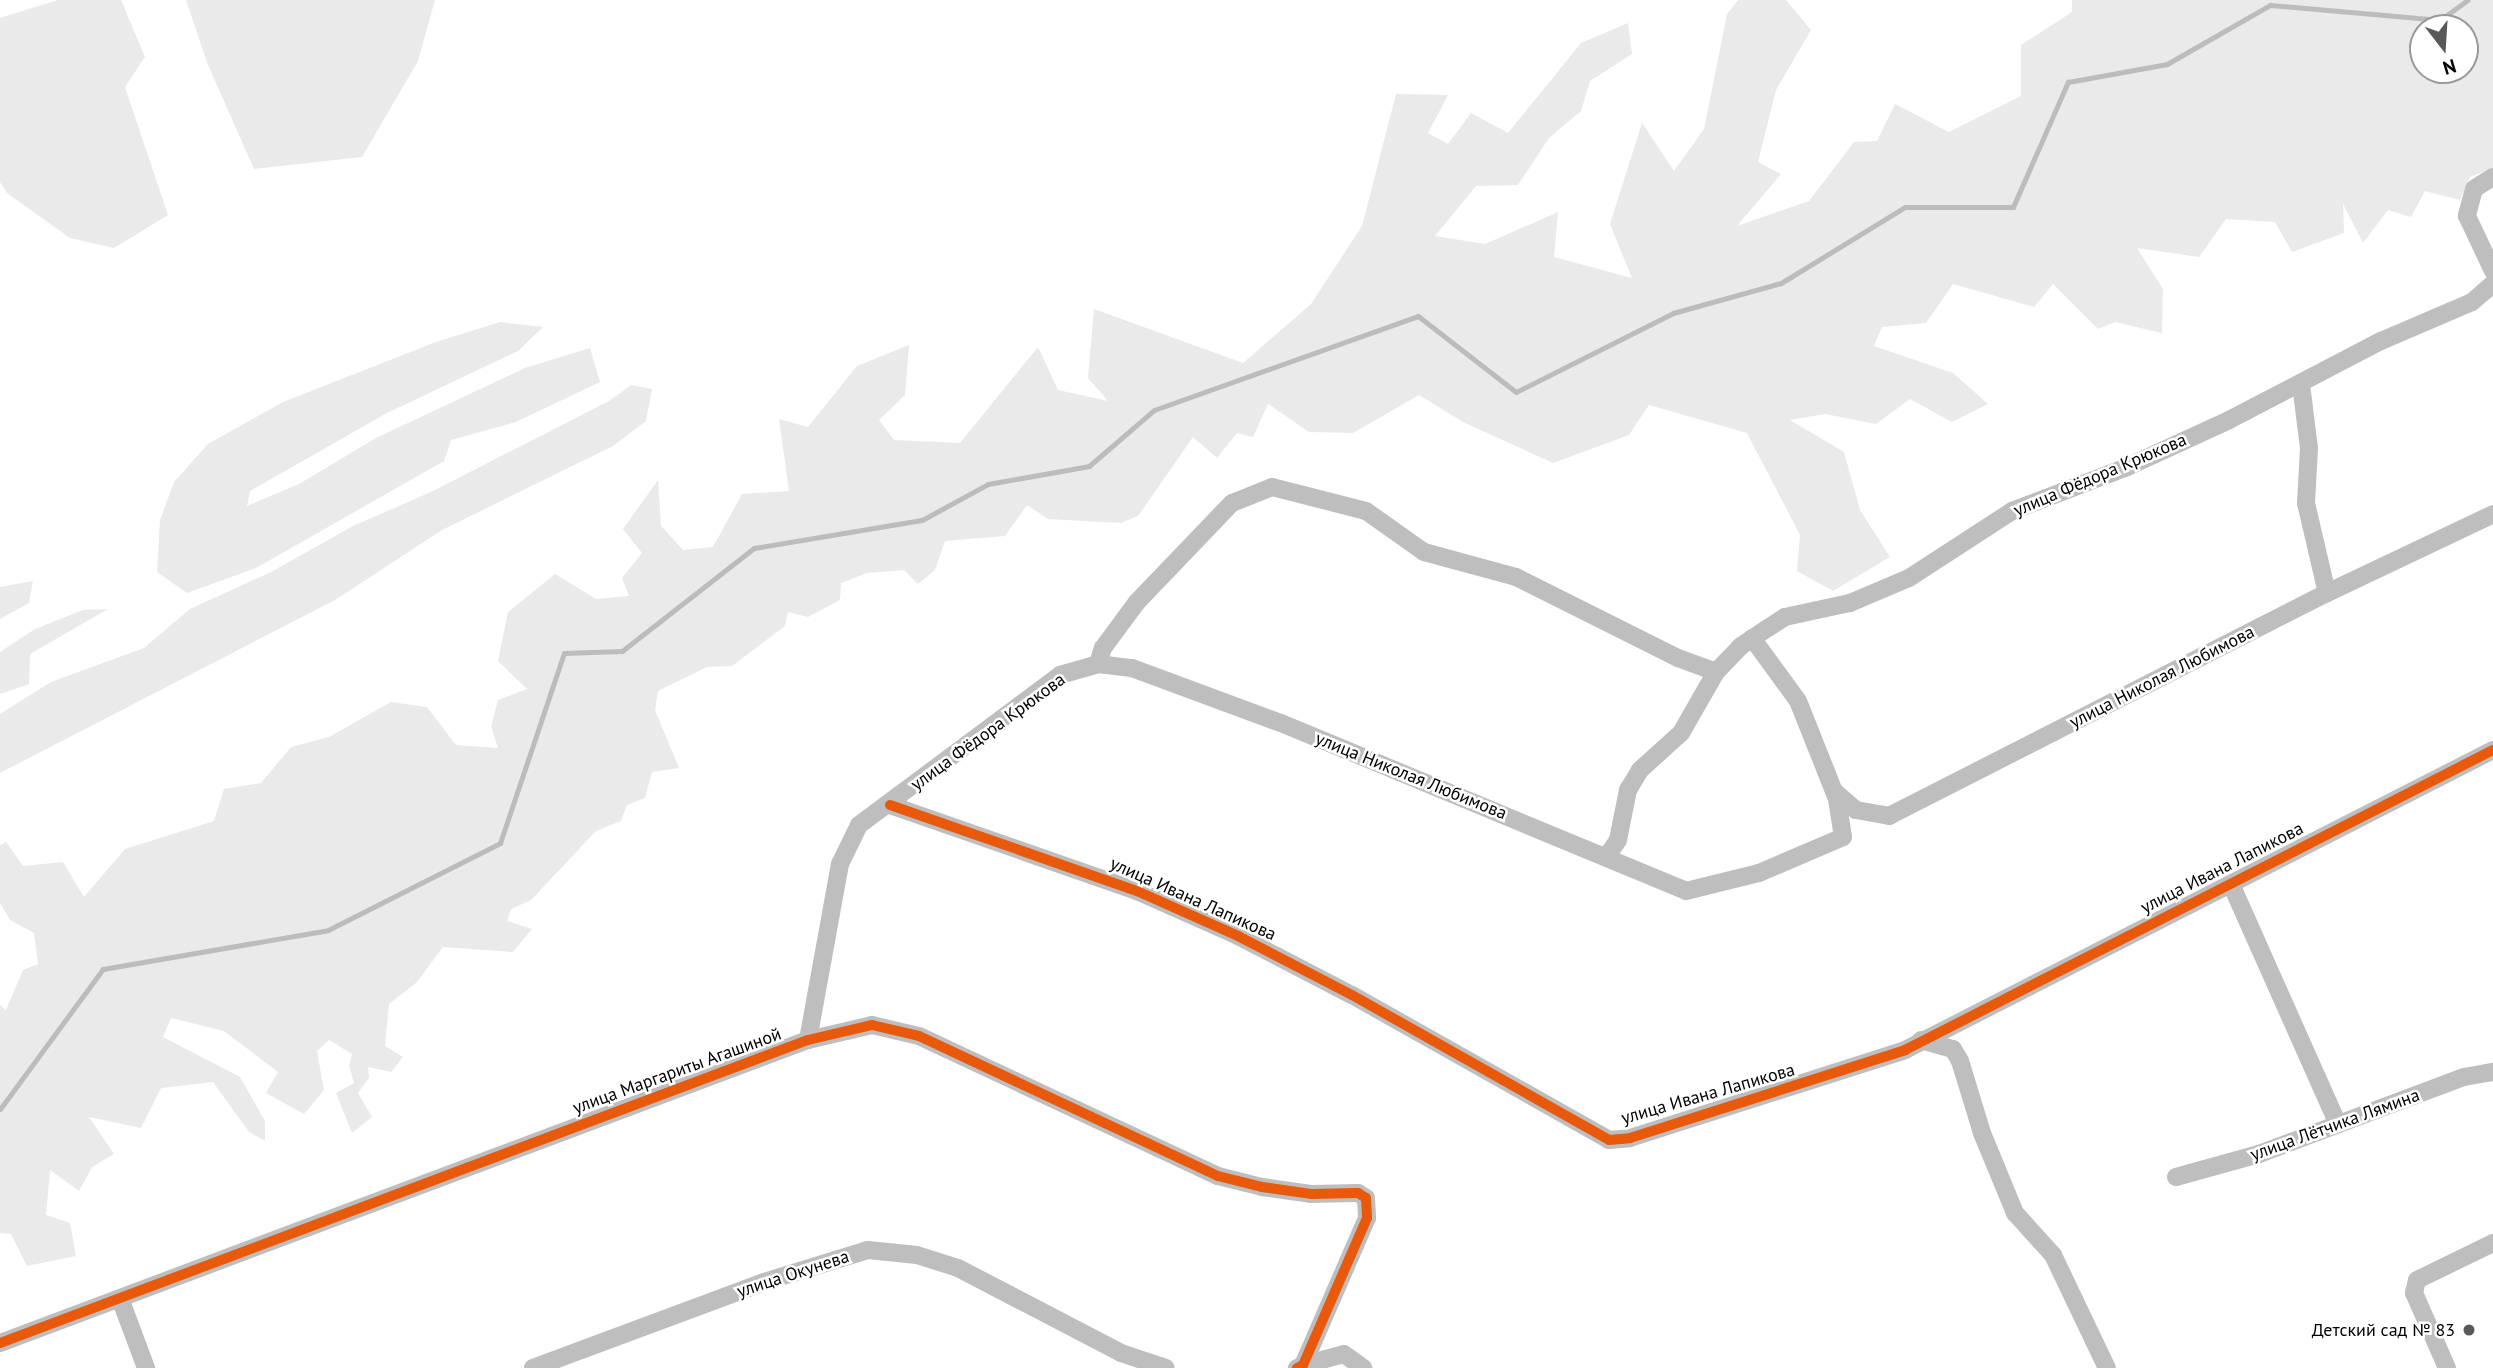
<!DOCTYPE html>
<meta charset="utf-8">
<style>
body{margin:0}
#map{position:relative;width:2493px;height:1368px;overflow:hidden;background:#fff;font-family:"PT Sans",sans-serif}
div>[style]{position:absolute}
.green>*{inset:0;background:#eaeaea}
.stream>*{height:5px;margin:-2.5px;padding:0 2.5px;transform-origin:2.5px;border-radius:2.5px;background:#bcbcbc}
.street>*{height:18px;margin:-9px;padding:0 9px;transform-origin:9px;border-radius:9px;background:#bebebe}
.cycleway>*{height:10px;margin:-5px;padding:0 5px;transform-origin:5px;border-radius:5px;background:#e8590c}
.dots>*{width:19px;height:19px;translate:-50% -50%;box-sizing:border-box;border:4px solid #fff;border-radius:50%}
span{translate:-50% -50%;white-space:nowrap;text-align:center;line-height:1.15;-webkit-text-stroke:5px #fff;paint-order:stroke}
.street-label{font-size:18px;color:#000}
.poi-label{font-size:18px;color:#000}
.right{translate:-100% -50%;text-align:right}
.north{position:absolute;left:2409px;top:14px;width:70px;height:70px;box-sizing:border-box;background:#fff;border:2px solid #999;border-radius:50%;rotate:163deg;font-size:19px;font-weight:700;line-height:28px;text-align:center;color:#000}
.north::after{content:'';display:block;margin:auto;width:24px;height:32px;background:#595959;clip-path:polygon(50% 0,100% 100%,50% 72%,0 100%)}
</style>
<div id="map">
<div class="green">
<div style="clip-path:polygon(58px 0,121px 0,145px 57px,125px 87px,168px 215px,114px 248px,70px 238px,7px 193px,0 182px,0 18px)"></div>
<div style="clip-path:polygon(186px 0,435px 0,418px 61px,362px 157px,254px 169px,208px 65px)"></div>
<div style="clip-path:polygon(evenodd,1738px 0,1786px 0,1811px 30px,1776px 90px,1758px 162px,1781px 174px,1737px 226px,1809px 201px,1854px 142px,1877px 141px,1895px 104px,1949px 132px,2021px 96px,2021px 45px,2072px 12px,2072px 0,2493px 0,2493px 168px,2470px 177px,2460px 200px,2425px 191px,2411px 217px,2388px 210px,2363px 243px,2343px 204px,2344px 233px,2292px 252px,2275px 222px,2226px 219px,2199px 257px,2137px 248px,2163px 289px,2162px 333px,2115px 322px,2098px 329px,2053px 284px,2034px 307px,1953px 284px,1926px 323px,1882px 327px,1874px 346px,1953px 373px,1988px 404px,1952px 422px,1910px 399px,1876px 424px,1825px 414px,1790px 420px,1844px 452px,1860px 510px,1890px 557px,1833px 591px,1797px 571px,1800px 535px,1747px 433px,1649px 405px,1629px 435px,1553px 463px,1463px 422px,1419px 395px,1353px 433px,1309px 432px,1268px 404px,1253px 437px,1237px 433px,1217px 458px,1193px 437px,1138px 516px,1121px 523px,1048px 519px,1027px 505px,1005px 536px,945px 541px,935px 570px,918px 584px,904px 570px,867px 573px,841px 583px,840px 600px,808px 617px,788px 612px,785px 626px,732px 666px,707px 667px,658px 691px,655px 710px,679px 768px,652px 772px,645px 798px,627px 805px,621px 821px,596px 831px,531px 900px,511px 909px,507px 921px,532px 929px,513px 952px,443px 947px,417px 982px,389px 1004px,385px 1046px,403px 1057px,391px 1072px,368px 1067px,369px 1078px,358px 1093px,372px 1117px,352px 1133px,336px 1093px,354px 1083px,349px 1066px,352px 1054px,329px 1040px,317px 1051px,324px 1090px,304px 1114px,266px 1093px,278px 1072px,224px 1031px,171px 1018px,163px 1037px,240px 1077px,265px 1121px,265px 1141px,249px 1132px,213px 1082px,161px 1088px,141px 1128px,89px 1117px,114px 1154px,92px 1167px,79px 1191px,50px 1170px,46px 1215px,70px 1223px,76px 1256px,27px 1266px,11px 1234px,0 1233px,0 1005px,6px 1010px,23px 970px,38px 964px,34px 933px,10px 920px,0 903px,0 845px,6px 842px,23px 866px,63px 862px,84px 897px,125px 849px,214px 821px,224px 789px,261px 783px,291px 747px,329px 737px,391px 702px,427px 707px,456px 745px,498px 748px,491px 726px,498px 700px,527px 689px,498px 661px,508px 612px,555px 574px,596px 599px,629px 596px,622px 578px,642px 553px,623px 529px,658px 480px,661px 526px,683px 550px,713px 547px,742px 494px,789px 491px,779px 419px,808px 427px,857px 366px,909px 345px,905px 395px,879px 420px,894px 440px,960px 443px,1038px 347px,1058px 390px,1108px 401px,1088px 378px,1094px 309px,1243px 363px,1311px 304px,1362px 226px,1396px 94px,1448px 95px,1428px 133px,1448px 144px,1471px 113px,1508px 133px,1581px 43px,1628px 23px,1632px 54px,1590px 81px,1581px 111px,1549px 138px,1518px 185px,1476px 186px,1435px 236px,1485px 244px,1558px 212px,1554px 257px,1632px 278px,1610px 224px,1642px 123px,1674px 171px,1704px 129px,1727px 14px,1738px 0,2423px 28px,2465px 28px,2465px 70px,2423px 70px,2423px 28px)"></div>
<div style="clip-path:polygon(500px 322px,543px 327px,518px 351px,387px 413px,250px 491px,247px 506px,299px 484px,376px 438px,525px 368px,590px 348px,600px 382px,516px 422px,451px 440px,444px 461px,256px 568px,187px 593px,157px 572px,160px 520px,174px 482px,208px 444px,283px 402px,436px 342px)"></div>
<div style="clip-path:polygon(631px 385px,652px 389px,646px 421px,613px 446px,442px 530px,335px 600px,0 773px,0 714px,51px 682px,144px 648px,190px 609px,271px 572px,353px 526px,431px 492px,609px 401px)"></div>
<div style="clip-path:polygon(33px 581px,29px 603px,0 619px,0 587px)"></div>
<div style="clip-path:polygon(108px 609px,30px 654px,29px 684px,0 694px,0 652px,35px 629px,83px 610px)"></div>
</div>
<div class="stream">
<div style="left:0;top:1109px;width:174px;rotate:-53.7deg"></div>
<div style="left:103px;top:969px;width:228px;rotate:-9.8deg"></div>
<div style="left:328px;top:930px;width:193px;rotate:-26.8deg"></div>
<div style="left:500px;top:843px;width:200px;rotate:-71.4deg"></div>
<div style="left:564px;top:653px;width:58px;rotate:-2deg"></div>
<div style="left:622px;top:651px;width:167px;rotate:-38deg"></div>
<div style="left:754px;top:548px;width:170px;rotate:-9.5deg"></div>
<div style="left:922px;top:520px;width:75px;rotate:-28.6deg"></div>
<div style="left:988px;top:484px;width:103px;rotate:-10.1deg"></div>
<div style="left:1089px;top:466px;width:86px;rotate:-40.7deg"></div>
<div style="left:1154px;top:410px;width:280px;rotate:-19.6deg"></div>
<div style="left:1418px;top:316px;width:124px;rotate:37.8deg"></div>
<div style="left:1516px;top:392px;width:176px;rotate:-26.7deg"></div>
<div style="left:1673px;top:313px;width:112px;rotate:-15.5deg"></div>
<div style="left:1781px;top:283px;width:145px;rotate:-31.5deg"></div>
<div style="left:1905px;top:207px;width:108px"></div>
<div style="left:2013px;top:207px;width:137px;rotate:-66.3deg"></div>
<div style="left:2068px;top:82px;width:101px;rotate:-10.3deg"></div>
<div style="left:2167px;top:64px;width:119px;rotate:-29.8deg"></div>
<div style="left:2270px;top:5px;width:171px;rotate:5deg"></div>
<div style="left:2440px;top:20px;width:34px;rotate:-36deg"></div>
</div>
<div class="street">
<div style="left:2493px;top:177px;width:22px;rotate:148deg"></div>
<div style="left:2474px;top:189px;width:28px;rotate:105deg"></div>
<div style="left:2467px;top:216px;width:61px;rotate:64.7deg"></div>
<div style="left:2301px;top:384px;width:64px;rotate:82.9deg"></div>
<div style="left:2309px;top:448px;width:55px;rotate:93.1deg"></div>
<div style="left:2306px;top:503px;width:92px;rotate:76.9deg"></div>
<div style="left:1098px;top:664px;width:17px;rotate:-73deg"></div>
<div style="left:1103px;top:648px;width:57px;rotate:-53.5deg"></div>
<div style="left:1137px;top:602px;width:137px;rotate:-46.2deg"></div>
<div style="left:1232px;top:503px;width:43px;rotate:-21.8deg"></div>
<div style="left:1272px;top:487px;width:97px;rotate:14.3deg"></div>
<div style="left:1366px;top:511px;width:71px;rotate:35.3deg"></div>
<div style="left:1424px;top:552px;width:95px;rotate:15.2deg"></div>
<div style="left:1516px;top:577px;width:181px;rotate:26.6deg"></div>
<div style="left:1678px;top:658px;width:40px;rotate:20.2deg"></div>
<div style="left:1834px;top:791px;width:29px;rotate:41deg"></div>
<div style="left:1856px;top:810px;width:34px;rotate:10deg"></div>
<div style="left:1889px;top:816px;width:492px;rotate:-27deg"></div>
<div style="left:2327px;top:593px;width:184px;rotate:-25.4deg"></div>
<div style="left:890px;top:805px;width:262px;rotate:19.2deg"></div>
<div style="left:1137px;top:891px;width:111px;rotate:24deg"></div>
<div style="left:1238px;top:936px;width:128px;rotate:27.4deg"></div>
<div style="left:1352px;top:995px;width:295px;rotate:29.4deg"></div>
<div style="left:1609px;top:1140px;width:21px;rotate:-5deg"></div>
<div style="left:1630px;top:1138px;width:289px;rotate:-17.7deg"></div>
<div style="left:1905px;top:1050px;width:660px;rotate:-27.03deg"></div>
<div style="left:1607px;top:856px;width:19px;rotate:-55deg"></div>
<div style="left:1618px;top:840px;width:51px;rotate:-78.7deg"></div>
<div style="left:1628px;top:790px;width:23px;rotate:-59deg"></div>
<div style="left:1640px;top:770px;width:55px;rotate:-42.1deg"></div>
<div style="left:1681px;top:733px;width:70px;rotate:-60.2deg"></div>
<div style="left:1716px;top:672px;width:36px;rotate:-46deg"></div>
<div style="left:1741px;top:646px;width:32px;rotate:-34deg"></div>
<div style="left:1768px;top:628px;width:20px;rotate:-33deg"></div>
<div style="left:1785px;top:617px;width:66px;rotate:-12.2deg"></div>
<div style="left:1850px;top:603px;width:64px;rotate:-23deg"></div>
<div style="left:1909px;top:578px;width:123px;rotate:-33deg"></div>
<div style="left:2012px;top:511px;width:123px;rotate:-20.9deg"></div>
<div style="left:2127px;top:467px;width:112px;rotate:-24.7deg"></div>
<div style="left:2229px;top:420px;width:171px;rotate:-27.5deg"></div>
<div style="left:2381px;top:341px;width:99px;rotate:-23.2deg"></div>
<div style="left:2472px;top:302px;width:28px;rotate:-41deg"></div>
<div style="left:2231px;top:884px;width:261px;rotate:66deg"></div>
<div style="left:808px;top:1040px;width:179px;rotate:-79.7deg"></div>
<div style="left:840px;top:864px;width:43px;rotate:-64deg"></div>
<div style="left:859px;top:825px;width:251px;rotate:-36.7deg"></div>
<div style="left:1060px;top:675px;width:40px;rotate:-16deg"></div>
<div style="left:1098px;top:664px;width:34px;rotate:7deg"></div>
<div style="left:1132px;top:668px;width:159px;rotate:20.3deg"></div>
<div style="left:1281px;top:723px;width:438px;rotate:22.5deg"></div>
<div style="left:1686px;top:891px;width:75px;rotate:-13.9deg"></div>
<div style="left:1759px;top:873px;width:91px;rotate:-23.2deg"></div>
<div style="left:1843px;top:837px;width:38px;rotate:-99deg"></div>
<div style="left:1837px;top:799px;width:105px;rotate:-111.7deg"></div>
<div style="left:1798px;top:701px;width:78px;rotate:-126.1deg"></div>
<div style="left:1921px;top:1040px;width:33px;rotate:16deg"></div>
<div style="left:1953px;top:1049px;width:14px;rotate:60deg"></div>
<div style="left:1960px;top:1061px;width:75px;rotate:73deg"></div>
<div style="left:1982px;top:1133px;width:87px;rotate:67.6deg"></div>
<div style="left:2015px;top:1213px;width:57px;rotate:47.9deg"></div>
<div style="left:2053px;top:1255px;width:125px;rotate:64.5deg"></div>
<div style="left:2176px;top:1177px;width:86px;rotate:-15.5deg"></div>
<div style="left:2259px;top:1154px;width:219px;rotate:-20.6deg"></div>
<div style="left:2464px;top:1077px;width:29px;rotate:-10deg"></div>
<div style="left:121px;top:1301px;width:72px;rotate:69.5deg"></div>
<div style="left:0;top:1343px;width:863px;rotate:-20.56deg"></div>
<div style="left:808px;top:1040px;width:66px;rotate:-13.2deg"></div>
<div style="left:872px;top:1025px;width:48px;rotate:13.2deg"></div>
<div style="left:919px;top:1036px;width:330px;rotate:25.1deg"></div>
<div style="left:1218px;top:1176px;width:45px;rotate:14deg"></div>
<div style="left:1262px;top:1187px;width:49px;rotate:8.1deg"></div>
<div style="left:1311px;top:1194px;width:47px;rotate:-1.2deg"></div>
<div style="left:1358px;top:1193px;width:9px;rotate:32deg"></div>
<div style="left:1366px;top:1198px;width:20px;rotate:87deg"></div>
<div style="left:1367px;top:1218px;width:160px;rotate:113.5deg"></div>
<div style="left:1303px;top:1365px;width:7px;rotate:153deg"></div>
<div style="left:1303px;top:1365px;width:42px;rotate:-15deg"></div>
<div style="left:1344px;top:1354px;width:24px;rotate:36deg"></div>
<div style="left:533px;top:1368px;width:246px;rotate:-20.4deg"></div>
<div style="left:764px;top:1282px;width:109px;rotate:-17.1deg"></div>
<div style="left:868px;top:1250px;width:49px;rotate:5.8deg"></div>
<div style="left:917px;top:1255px;width:43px;rotate:17.6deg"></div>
<div style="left:958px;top:1268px;width:184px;rotate:27.5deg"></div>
<div style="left:1121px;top:1353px;width:47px;rotate:18.4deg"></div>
<div style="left:2447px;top:1368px;width:82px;rotate:-113.7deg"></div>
<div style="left:2414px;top:1293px;width:13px;rotate:-77deg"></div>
<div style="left:2417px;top:1280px;width:85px;rotate:-26deg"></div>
</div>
<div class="cycleway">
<div style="left:890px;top:805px;width:262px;rotate:19.2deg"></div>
<div style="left:1137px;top:891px;width:111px;rotate:24deg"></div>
<div style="left:1238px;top:936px;width:128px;rotate:27.4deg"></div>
<div style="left:1352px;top:995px;width:295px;rotate:29.4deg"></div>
<div style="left:1609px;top:1140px;width:21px;rotate:-5deg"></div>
<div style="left:1630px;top:1138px;width:289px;rotate:-17.7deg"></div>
<div style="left:1905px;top:1050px;width:660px;rotate:-27.03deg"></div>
<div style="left:0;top:1343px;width:863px;rotate:-20.56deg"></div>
<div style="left:808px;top:1040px;width:66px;rotate:-13.2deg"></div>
<div style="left:872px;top:1025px;width:48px;rotate:13.2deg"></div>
<div style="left:919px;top:1036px;width:330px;rotate:25.1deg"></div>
<div style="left:1218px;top:1176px;width:45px;rotate:14deg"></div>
<div style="left:1262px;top:1187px;width:49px;rotate:8.1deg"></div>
<div style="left:1311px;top:1194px;width:47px;rotate:-1.2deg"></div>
<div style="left:1358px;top:1193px;width:9px;rotate:32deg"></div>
<div style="left:1366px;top:1198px;width:20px;rotate:87deg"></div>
<div style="left:1367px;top:1218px;width:160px;rotate:113.5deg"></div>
<div style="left:1303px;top:1365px;width:7px;rotate:153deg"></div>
</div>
<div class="dots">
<div style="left:2469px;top:1330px;background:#595959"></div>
</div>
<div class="street-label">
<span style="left:2100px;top:475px;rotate:-23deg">улица Фёдора Крюкова</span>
<span style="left:2162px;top:677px;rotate:-27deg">улица Николая Любимова</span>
<span style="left:988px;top:732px;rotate:-36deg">улица Фёдора Крюкова</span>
<span style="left:1411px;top:776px;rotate:22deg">улица Николая Любимова</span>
<span style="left:2222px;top:868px;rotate:-27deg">улица Ивана Лапикова</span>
<span style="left:1193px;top:899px;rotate:24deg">улица Ивана Лапикова</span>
<span style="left:677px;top:1071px;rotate:-20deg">улица Маргариты Агашиной</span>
<span style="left:1708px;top:1094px;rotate:-16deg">улица Ивана Лапикова</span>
<span style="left:2335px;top:1125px;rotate:-20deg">улица Лётчика Лямина</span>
<span style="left:793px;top:1274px;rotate:-18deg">улица Окунева</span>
</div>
<div class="poi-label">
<span class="right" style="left:2455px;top:1330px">Детский сад № 83</span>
</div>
<div class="north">N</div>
</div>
